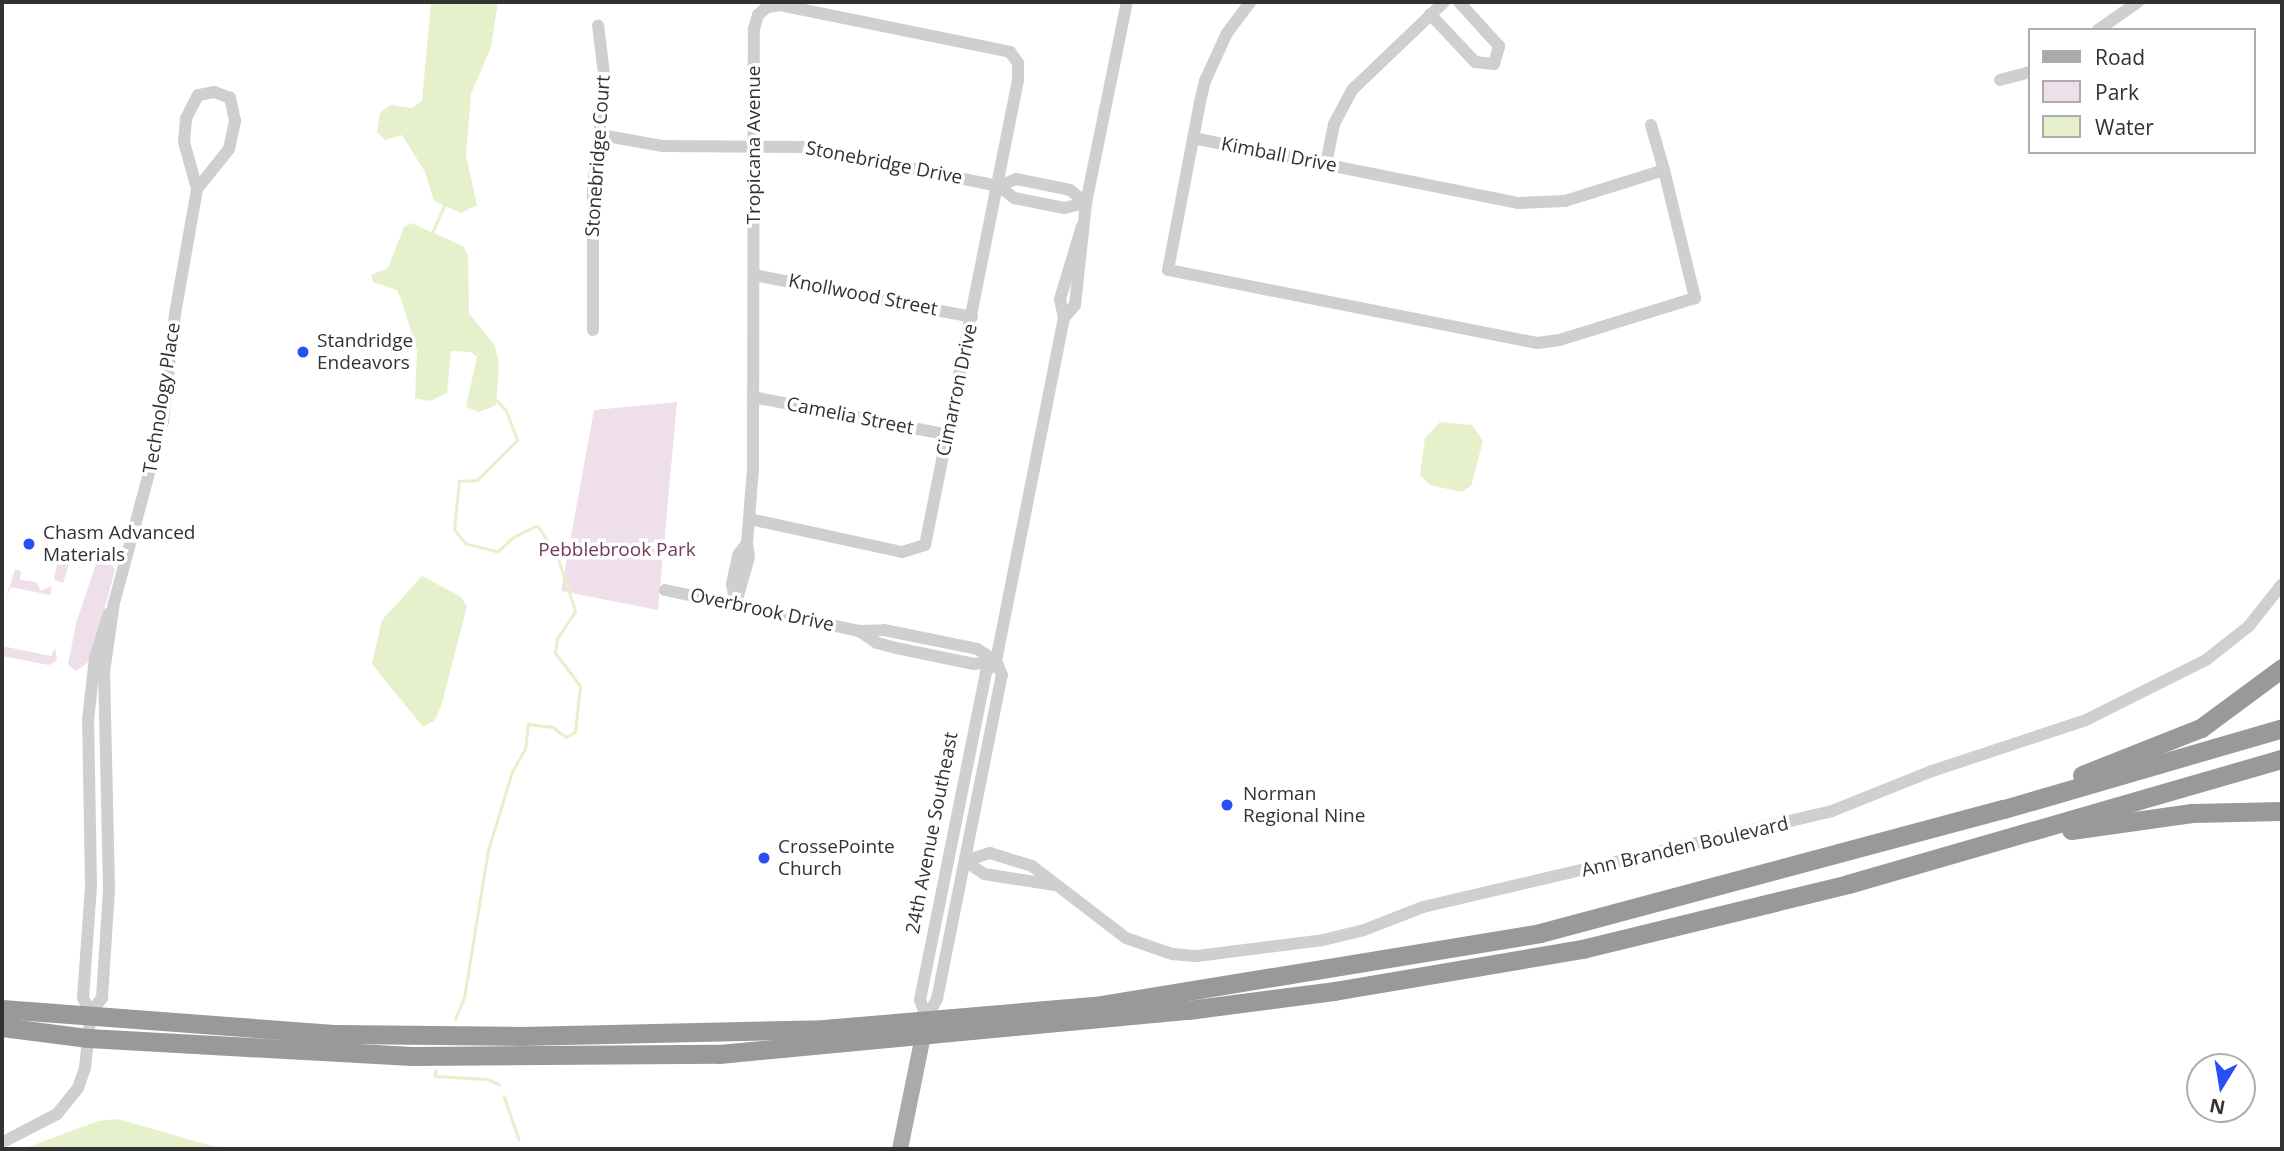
<!DOCTYPE html>
<style>
body{margin:0}
#map{position:relative;width:2284px;height:1151px;overflow:hidden;background:#fff;font-family:"Open Sans",sans-serif}
div>[style]{position:absolute}
.green>*{inset:0;background:#efdfea}
.water>*{inset:0;background:#e6f0cb}
.stream>*{height:2.5px;margin:-1.25px;padding:0 1.25px;transform-origin:1.25px;border-radius:1.25px;background:#e6f0cb}
.minor>*{height:12px;margin:-6px;padding:0 6px;transform-origin:6px;border-radius:6px;background:#cfcfcf}
.major>*{height:16px;margin:-8px;padding:0 8px;transform-origin:8px;border-radius:8px;background:#aaa}
.highway>*{height:19px;margin:-9.5px;padding:0 9.5px;transform-origin:9.5px;border-radius:9.5px;background:#999}
.dots>*{width:19px;height:19px;translate:-50% -50%;box-sizing:border-box;border:4px solid #fff;border-radius:50%}
span{translate:-50% -50%;white-space:nowrap;text-align:center;line-height:1.15;-webkit-text-stroke:7px #fff;paint-order:stroke}
.street-label{font-size:19px;color:#323232}
.poi-label{font-size:19px;color:#323232}
.left{translate:0 -50%;text-align:left}
.park-label{font-size:19px;color:#723a5b}
.frame{position:absolute;inset:0;border:4px solid #323232;pointer-events:none}
.legend{position:absolute;left:2028px;top:28px;width:228px;height:126px;box-sizing:border-box;background:#fff;border:2px solid #adadad;margin:0;padding:9px 12px;list-style:none;font-size:21px;color:#323232}
.legend li{display:flex;align-items:center;gap:14px;height:35px}
.legend b{width:35px;border:2px solid #adadad}
.north{position:absolute;left:2186px;top:1053px;width:70px;height:70px;box-sizing:border-box;background:#fff;border:2px solid #adadad;border-radius:50%;rotate:191deg;font-size:19px;font-weight:700;line-height:28px;text-align:center;color:#323232}
.north::after{content:'';display:block;margin:auto;width:24px;height:32px;background:#294ef4;clip-path:polygon(50% 0,100% 100%,50% 72%,0 100%)}
</style>
<div id="map">
<div class="green">
<div style="clip-path:polygon(677px 402px,658px 610px,561px 591px,594px 410px)"></div>
<div style="clip-path:polygon(59px 552px,72px 554px,63px 583px,54px 580px)"></div>
<div style="clip-path:polygon(98px 558px,108px 558px,115px 570px,90px 661px,76px 671px,68px 665px,76px 623px)"></div>
<div style="clip-path:polygon(15px 569px,21px 571px,20px 580px,36px 582px,41px 591px,52px 586px,50px 595px,11px 587px,6px 598px)"></div>
<div style="clip-path:polygon(2px 646px,51px 656px,55px 648px,57px 660px,49px 665px,2px 656px)"></div>
</div>
<div class="water">
<div style="clip-path:polygon(431px 2px,498px 2px,491px 47px,471px 94px,466px 156px,477px 205px,461px 213px,434px 201px,425px 172px,402px 135px,385px 140px,377px 132px,380px 113px,390px 105px,412px 108px,422px 101px)"></div>
<div style="clip-path:polygon(411px 223px,463px 246px,468px 255px,469px 313px,495px 346px,499px 365px,496px 405px,479px 412px,466px 407px,477px 357px,471px 352px,451px 351px,447px 393px,430px 401px,415px 398px,417px 351px,401px 299px,397px 290px,373px 282px,371px 275px,388px 268px,404px 227px)"></div>
<div style="clip-path:polygon(1440px 422px,1472px 425px,1483px 441px,1471px 486px,1462px 492px,1430px 485px,1420px 475px,1425px 438px)"></div>
<div style="clip-path:polygon(422px 576px,460px 596px,467px 606px,441px 707px,434px 721px,423px 727px,372px 664px,382px 620px)"></div>
<div style="clip-path:polygon(118px 1119px,212px 1146px,249px 1149px,23px 1149px,98px 1121px)"></div>
</div>
<div class="stream">
<div style="left:432px;top:233px;width:32px;rotate:-66deg"></div>
<div style="left:455px;top:1019px;width:23px;rotate:-67deg"></div>
<div style="left:464px;top:998px;width:150px;rotate:-80.8deg"></div>
<div style="left:488px;top:850px;width:82px;rotate:-72.9deg"></div>
<div style="left:512px;top:772px;width:26px;rotate:-61deg"></div>
<div style="left:525px;top:749px;width:25px;rotate:-83deg"></div>
<div style="left:528px;top:724px;width:25px;rotate:7deg"></div>
<div style="left:553px;top:727px;width:16px;rotate:38deg"></div>
<div style="left:566px;top:737px;width:10px;rotate:-29deg"></div>
<div style="left:575px;top:732px;width:46px;rotate:-83.8deg"></div>
<div style="left:580px;top:686px;width:41px;rotate:-127.1deg"></div>
<div style="left:555px;top:653px;width:14px;rotate:-82deg"></div>
<div style="left:557px;top:639px;width:33px;rotate:-57deg"></div>
<div style="left:575px;top:611px;width:55px;rotate:-108.1deg"></div>
<div style="left:558px;top:559px;width:33px;rotate:-121deg"></div>
<div style="left:541px;top:531px;width:6px;rotate:-129deg"></div>
<div style="left:537px;top:526px;width:25px;rotate:154deg"></div>
<div style="left:514px;top:537px;width:22px;rotate:137deg"></div>
<div style="left:498px;top:552px;width:33px;rotate:-166deg"></div>
<div style="left:466px;top:544px;width:18px;rotate:-131deg"></div>
<div style="left:454px;top:530px;width:49px;rotate:-84.2deg"></div>
<div style="left:459px;top:481px;width:18px;rotate:-3deg"></div>
<div style="left:477px;top:480px;width:57px;rotate:-45deg"></div>
<div style="left:517px;top:440px;width:31px;rotate:-111deg"></div>
<div style="left:506px;top:411px;width:16px;rotate:-133deg"></div>
<div style="left:436px;top:1070px;width:6px;rotate:99deg"></div>
<div style="left:435px;top:1076px;width:52px;rotate:3.3deg"></div>
<div style="left:487px;top:1079px;width:13px;rotate:23deg"></div>
<div style="left:504px;top:1096px;width:46px;rotate:70.8deg"></div>
</div>
<div class="minor">
<div style="left:1430px;top:14px;width:66px;rotate:46.8deg"></div>
<div style="left:1475px;top:62px;width:19px;rotate:6deg"></div>
<div style="left:1494px;top:64px;width:19px;rotate:-74deg"></div>
<div style="left:1499px;top:46px;width:59px;rotate:-132.3deg"></div>
<div style="left:2098px;top:30px;width:49px;rotate:-35deg"></div>
<div style="left:2000px;top:80px;width:31px;rotate:-15deg"></div>
<div style="left:1651px;top:125px;width:47px;rotate:73.9deg"></div>
<div style="left:601px;top:135px;width:63px;rotate:10.1deg"></div>
<div style="left:663px;top:146px;width:142px;rotate:0.4deg"></div>
<div style="left:805px;top:147px;width:198px;rotate:11.4deg"></div>
<div style="left:999px;top:186px;width:19px;rotate:39deg"></div>
<div style="left:1014px;top:198px;width:51px;rotate:11.3deg"></div>
<div style="left:1064px;top:208px;width:23px;rotate:-13deg"></div>
<div style="left:1193px;top:138px;width:331px;rotate:11.3deg"></div>
<div style="left:1518px;top:203px;width:47px;rotate:-2.4deg"></div>
<div style="left:1565px;top:201px;width:104px;rotate:-17.4deg"></div>
<div style="left:1664px;top:170px;width:132px;rotate:76.4deg"></div>
<div style="left:1695px;top:298px;width:142px;rotate:162.8deg"></div>
<div style="left:1559px;top:340px;width:22px;rotate:172deg"></div>
<div style="left:1537px;top:343px;width:376px;rotate:-168.8deg"></div>
<div style="left:1168px;top:270px;width:171px;rotate:-79.2deg"></div>
<div style="left:1200px;top:102px;width:22px;rotate:-77deg"></div>
<div style="left:1205px;top:81px;width:53px;rotate:-65.4deg"></div>
<div style="left:1227px;top:33px;width:39px;rotate:-53deg"></div>
<div style="left:1326px;top:164px;width:41px;rotate:-78.7deg"></div>
<div style="left:1334px;top:124px;width:38px;rotate:-62deg"></div>
<div style="left:1352px;top:90px;width:127px;rotate:-43.7deg"></div>
<div style="left:999px;top:186px;width:18px;rotate:-22deg"></div>
<div style="left:1016px;top:179px;width:55px;rotate:11.5deg"></div>
<div style="left:1070px;top:190px;width:21px;rotate:39deg"></div>
<div style="left:754px;top:275px;width:222px;rotate:10.9deg"></div>
<div style="left:1064px;top:318px;width:17px;rotate:-50deg"></div>
<div style="left:1075px;top:305px;width:103px;rotate:-83.8deg"></div>
<div style="left:1086px;top:203px;width:205px;rotate:-78.5deg"></div>
<div style="left:593px;top:330px;width:142px;rotate:-90deg"></div>
<div style="left:593px;top:188px;width:107px;rotate:-83.5deg"></div>
<div style="left:605px;top:82px;width:57px;rotate:-97deg"></div>
<div style="left:753px;top:397px;width:199px;rotate:11deg"></div>
<div style="left:747px;top:543px;width:74px;rotate:-85.4deg"></div>
<div style="left:753px;top:469px;width:440px;rotate:-89.9deg"></div>
<div style="left:754px;top:29px;width:15px;rotate:-74deg"></div>
<div style="left:758px;top:15px;width:12px;rotate:-42deg"></div>
<div style="left:767px;top:7px;width:13px;rotate:-9deg"></div>
<div style="left:780px;top:5px;width:235px;rotate:11.5deg"></div>
<div style="left:1010px;top:52px;width:14px;rotate:54deg"></div>
<div style="left:1018px;top:63px;width:17px;rotate:90deg"></div>
<div style="left:1018px;top:80px;width:474px;rotate:101.3deg"></div>
<div style="left:925px;top:545px;width:24px;rotate:163deg"></div>
<div style="left:902px;top:552px;width:156px;rotate:-167.8deg"></div>
<div style="left:747px;top:543px;width:14px;rotate:82deg"></div>
<div style="left:749px;top:557px;width:48px;rotate:105.8deg"></div>
<div style="left:736px;top:603px;width:19px;rotate:-102deg"></div>
<div style="left:732px;top:584px;width:30px;rotate:-78deg"></div>
<div style="left:738px;top:555px;width:15px;rotate:-53deg"></div>
<div style="left:665px;top:590px;width:198px;rotate:11.9deg"></div>
<div style="left:884px;top:630px;width:95px;rotate:11.5deg"></div>
<div style="left:977px;top:649px;width:22px;rotate:32deg"></div>
<div style="left:996px;top:661px;width:22px;rotate:172deg"></div>
<div style="left:974px;top:664px;width:80px;rotate:-168.4deg"></div>
<div style="left:896px;top:648px;width:20px;rotate:-165deg"></div>
<div style="left:877px;top:643px;width:22px;rotate:-146deg"></div>
<div style="left:859px;top:631px;width:25px;rotate:-2deg"></div>
<div style="left:965px;top:861px;width:26px;rotate:-18deg"></div>
<div style="left:990px;top:853px;width:44px;rotate:17.2deg"></div>
<div style="left:1032px;top:866px;width:118px;rotate:37.5deg"></div>
<div style="left:1126px;top:938px;width:49px;rotate:19.2deg"></div>
<div style="left:1172px;top:954px;width:25px;rotate:5deg"></div>
<div style="left:1197px;top:956px;width:127px;rotate:-7.2deg"></div>
<div style="left:1323px;top:940px;width:42px;rotate:-13.7deg"></div>
<div style="left:1364px;top:930px;width:63px;rotate:-21.3deg"></div>
<div style="left:1423px;top:907px;width:420px;rotate:-13.2deg"></div>
<div style="left:1832px;top:811px;width:108px;rotate:-21.8deg"></div>
<div style="left:1932px;top:771px;width:162px;rotate:-18.3deg"></div>
<div style="left:2086px;top:720px;width:134px;rotate:-26.6deg"></div>
<div style="left:2206px;top:660px;width:55px;rotate:-38.3deg"></div>
<div style="left:2249px;top:626px;width:53px;rotate:-51.8deg"></div>
<div style="left:965px;top:861px;width:23px;rotate:34deg"></div>
<div style="left:984px;top:874px;width:71px;rotate:8.9deg"></div>
<div style="left:91px;top:1012px;width:18px;rotate:-52deg"></div>
<div style="left:102px;top:998px;width:109px;rotate:-86.3deg"></div>
<div style="left:109px;top:889px;width:217px;rotate:-91.3deg"></div>
<div style="left:104px;top:672px;width:70px;rotate:-81.8deg"></div>
<div style="left:114px;top:603px;width:188px;rotate:-74.9deg"></div>
<div style="left:163px;top:421px;width:108px;rotate:-83.6deg"></div>
<div style="left:175px;top:314px;width:127px;rotate:-80deg"></div>
<div style="left:197px;top:189px;width:51px;rotate:-51.3deg"></div>
<div style="left:229px;top:149px;width:29px;rotate:-78deg"></div>
<div style="left:235px;top:121px;width:24px;rotate:-102deg"></div>
<div style="left:230px;top:98px;width:17px;rotate:-159deg"></div>
<div style="left:214px;top:92px;width:16px;rotate:169deg"></div>
<div style="left:198px;top:95px;width:27px;rotate:117deg"></div>
<div style="left:186px;top:119px;width:23px;rotate:95deg"></div>
<div style="left:184px;top:142px;width:49px;rotate:74.5deg"></div>
<div style="left:927px;top:1017px;width:21px;rotate:-61deg"></div>
<div style="left:937px;top:999px;width:330px;rotate:-78.7deg"></div>
<div style="left:1002px;top:675px;width:15px;rotate:-113deg"></div>
<div style="left:927px;top:1020px;width:21px;rotate:-109deg"></div>
<div style="left:920px;top:1000px;width:335px;rotate:-78.6deg"></div>
<div style="left:986px;top:672px;width:15px;rotate:-48deg"></div>
<div style="left:996px;top:661px;width:350px;rotate:-78.8deg"></div>
<div style="left:1064px;top:318px;width:19px;rotate:-102deg"></div>
<div style="left:1060px;top:299px;width:76px;rotate:-73.2deg"></div>
<div style="left:5px;top:1141px;width:59px;rotate:-27.4deg"></div>
<div style="left:57px;top:1114px;width:33px;rotate:-51deg"></div>
<div style="left:78px;top:1088px;width:21px;rotate:-71deg"></div>
<div style="left:85px;top:1068px;width:56px;rotate:-83.9deg"></div>
<div style="left:91px;top:1012px;width:16px;rotate:-120deg"></div>
<div style="left:83px;top:998px;width:112px;rotate:-85.9deg"></div>
<div style="left:91px;top:886px;width:166px;rotate:-91deg"></div>
<div style="left:88px;top:720px;width:62px;rotate:-83.6deg"></div>
<div style="left:95px;top:658px;width:47px;rotate:-72.7deg"></div>
</div>
<div class="major">
<div style="left:900px;top:1149px;width:126px;rotate:-78.5deg"></div>
</div>
<div class="highway">
<div style="left:2082px;top:775px;width:128px;rotate:-21.6deg"></div>
<div style="left:2201px;top:728px;width:101px;rotate:-36.5deg"></div>
<div style="left:2071px;top:830px;width:122px;rotate:-8deg"></div>
<div style="left:2192px;top:813px;width:90px;rotate:-1.3deg"></div>
<div style="left:2px;top:1009px;width:336px;rotate:4.3deg"></div>
<div style="left:337px;top:1034px;width:184px;rotate:0.6deg"></div>
<div style="left:521px;top:1036px;width:303px;rotate:-1.3deg"></div>
<div style="left:824px;top:1029px;width:279px;rotate:-4.9deg"></div>
<div style="left:1102px;top:1005px;width:444px;rotate:-9.3deg"></div>
<div style="left:1540px;top:933px;width:480px;rotate:-15deg"></div>
<div style="left:2004px;top:809px;width:290px;rotate:-16.2deg"></div>
<div style="left:2px;top:1027px;width:87px;rotate:7.3deg"></div>
<div style="left:88px;top:1038px;width:324px;rotate:3.2deg"></div>
<div style="left:411px;top:1056px;width:308px;rotate:-0.4deg"></div>
<div style="left:719px;top:1054px;width:471px;rotate:-5.4deg"></div>
<div style="left:1188px;top:1010px;width:147px;rotate:-7.4deg"></div>
<div style="left:1334px;top:991px;width:252px;rotate:-9.6deg"></div>
<div style="left:1582px;top:949px;width:274px;rotate:-13.7deg"></div>
<div style="left:1848px;top:884px;width:452px;rotate:-16.1deg"></div>
</div>
<div class="dots">
<div style="left:303px;top:352px;background:#294ef4"></div>
<div style="left:29px;top:544px;background:#294ef4"></div>
<div style="left:1227px;top:805px;background:#294ef4"></div>
<div style="left:764px;top:858px;background:#294ef4"></div>
</div>
<div class="street-label">
<span style="left:754px;top:145px;rotate:-90deg">Tropicana Avenue</span>
<span style="left:1279px;top:155px;rotate:11deg">Kimball Drive</span>
<span style="left:598px;top:156px;rotate:-86deg">Stonebridge Court</span>
<span style="left:884px;top:163px;rotate:11deg">Stonebridge Drive</span>
<span style="left:863px;top:295px;rotate:11deg">Knollwood Street</span>
<span style="left:957px;top:390px;rotate:-78deg">Cimarron Drive</span>
<span style="left:162px;top:398px;rotate:-81deg">Technology Place</span>
<span style="left:850px;top:416px;rotate:11deg">Camelia Street</span>
<span style="left:762px;top:610px;rotate:12deg">Overbrook Drive</span>
<span style="left:932px;top:833px;rotate:-79deg">24th Avenue Southeast</span>
<span style="left:1685px;top:847px;rotate:-13deg">Ann Branden Boulevard</span>
</div>
<div class="poi-label">
<span class="left" style="left:317px;top:352px">Standridge<br>Endeavors</span>
<span class="left" style="left:43px;top:544px">Chasm Advanced<br>Materials</span>
<span class="left" style="left:1243px;top:805px">Norman<br>Regional Nine</span>
<span class="left" style="left:778px;top:858px">CrossePointe<br>Church</span>
</div>
<div class="park-label">
<span style="left:617px;top:550px">Pebblebrook Park</span>
</div>
<div class="frame"></div>
<ul class="legend">
<li><b style="height:9px;background:#aaa"></b>Road</li>
<li><b style="height:19px;background:#efdfea"></b>Park</li>
<li><b style="height:19px;background:#e6f0cb"></b>Water</li>
</ul>
<div class="north">N</div>
</div>
